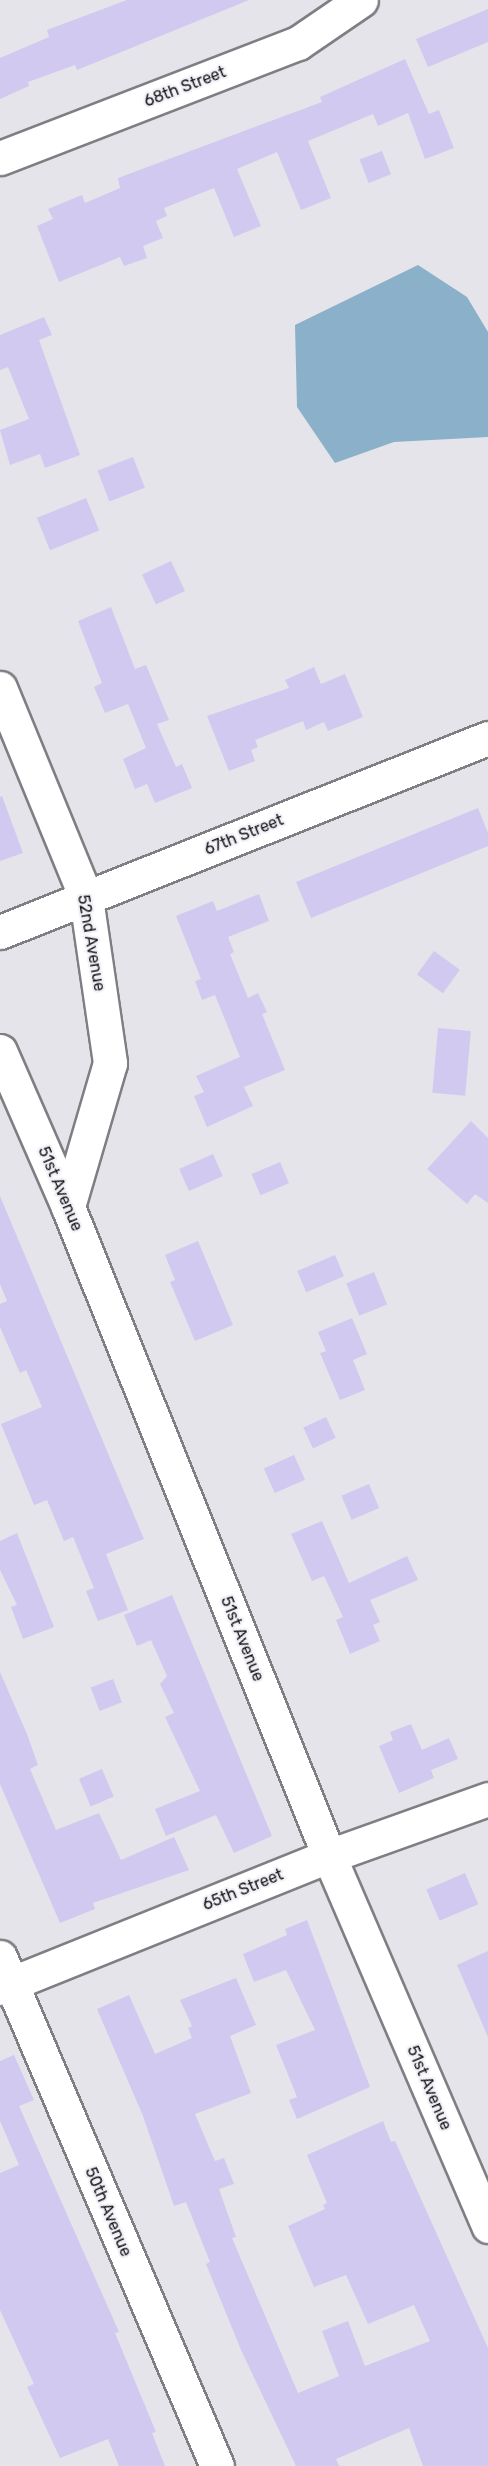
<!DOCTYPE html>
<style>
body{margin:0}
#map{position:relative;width:488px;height:2466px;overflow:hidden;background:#e5e4ea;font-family:Rubik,sans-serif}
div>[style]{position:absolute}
.water>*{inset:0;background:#8bb0c9}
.building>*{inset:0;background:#d1c9f0;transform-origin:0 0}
.roads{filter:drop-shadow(2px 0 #7f7e83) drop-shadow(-2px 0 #7f7e83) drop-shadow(0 2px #7f7e83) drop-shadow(0 -2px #7f7e83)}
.minor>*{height:33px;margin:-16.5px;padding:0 16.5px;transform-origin:16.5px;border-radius:16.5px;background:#fff}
span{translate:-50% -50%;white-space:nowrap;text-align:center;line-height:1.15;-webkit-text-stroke:4.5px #f2f1f7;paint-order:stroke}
.street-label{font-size:16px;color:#131315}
</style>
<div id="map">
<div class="water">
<div style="clip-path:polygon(418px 265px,467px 297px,488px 332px,488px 437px,394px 442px,335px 463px,297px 407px,295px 325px)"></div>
</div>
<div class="building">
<div style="clip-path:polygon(127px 0,249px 0,77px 70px,75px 65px,28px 82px,29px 86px,0 99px,0 58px,49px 37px,47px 30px)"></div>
<div style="clip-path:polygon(488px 9px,488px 42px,428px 67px,416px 39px)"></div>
<div style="clip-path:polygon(405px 59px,429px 114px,439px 110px,454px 148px,425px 159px,408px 113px,378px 126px,373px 114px,308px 141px,331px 198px,301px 210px,277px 152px,237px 169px,261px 226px,234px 237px,214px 188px,164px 208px,167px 216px,156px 221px,163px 238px,143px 246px,147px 258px,124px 266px,120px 257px,59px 282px,37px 226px,53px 219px,48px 209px,82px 195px,85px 203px,120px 188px,118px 178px,322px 102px,320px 97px)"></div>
<div style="left:382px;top:151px;width:25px;height:24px;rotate:69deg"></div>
<div style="clip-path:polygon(44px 317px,52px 335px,39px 340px,80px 455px,45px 468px,40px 454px,10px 465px,0 430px,29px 419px,8px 367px,0 370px,0 335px)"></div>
<div style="left:133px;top:457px;width:33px;height:38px;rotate:69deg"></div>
<div style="left:86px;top:498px;width:35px;height:53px;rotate:68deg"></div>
<div style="left:171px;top:561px;width:33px;height:32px;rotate:65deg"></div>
<div style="clip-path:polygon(111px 607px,135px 669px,146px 665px,169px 720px,157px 724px,176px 767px,182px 764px,192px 788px,155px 803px,147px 784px,135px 789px,123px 759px,146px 748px,128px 704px,105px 713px,94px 687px,102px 683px,78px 621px)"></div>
<div style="clip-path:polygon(314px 667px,321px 684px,345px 674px,363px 717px,328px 731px,324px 722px,306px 730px,303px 721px,255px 740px,258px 747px,251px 750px,255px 761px,229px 771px,207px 716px,289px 688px,285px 680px)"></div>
<div style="clip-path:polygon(2px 796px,23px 853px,0 861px,0 797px)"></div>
<div style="clip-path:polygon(478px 808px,488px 833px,488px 846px,311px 918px,296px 882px)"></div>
<div style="clip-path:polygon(259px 894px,269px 921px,228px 937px,234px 952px,230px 954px,248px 998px,258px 993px,267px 1012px,262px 1014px,285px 1070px,244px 1087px,253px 1106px,207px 1127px,194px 1096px,204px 1092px,196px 1076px,240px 1057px,215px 995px,202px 1000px,195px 981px,201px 979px,176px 916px,213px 901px,217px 911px)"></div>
<div style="left:434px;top:951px;width:32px;height:29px;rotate:36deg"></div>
<div style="left:438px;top:1028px;width:33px;height:65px;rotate:5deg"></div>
<div style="clip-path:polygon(471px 1121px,488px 1138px,488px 1203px,475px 1194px,467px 1204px,427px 1169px)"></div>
<div style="left:213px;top:1154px;width:24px;height:37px;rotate:66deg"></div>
<div style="left:280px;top:1162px;width:23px;height:31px;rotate:67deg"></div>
<div style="clip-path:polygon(0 1196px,144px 1539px,106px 1554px,128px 1610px,98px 1621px,86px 1591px,94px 1588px,73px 1537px,64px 1541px,47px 1500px,34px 1505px,1px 1424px,42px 1407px,26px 1370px,20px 1373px,0 1327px,0 1304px,7px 1301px,0 1284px)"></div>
<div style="clip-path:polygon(198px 1241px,233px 1325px,195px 1341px,170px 1282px,175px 1280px,165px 1255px)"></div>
<div style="left:335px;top:1255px;width:23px;height:41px;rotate:67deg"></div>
<div style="left:374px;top:1272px;width:35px;height:30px;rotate:68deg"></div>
<div style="clip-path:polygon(352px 1318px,367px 1354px,353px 1360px,365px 1390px,340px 1400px,320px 1353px,326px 1351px,318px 1332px)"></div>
<div style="left:326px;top:1417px;width:23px;height:25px;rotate:65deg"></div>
<div style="left:294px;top:1455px;width:27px;height:33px;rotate:66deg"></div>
<div style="left:369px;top:1484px;width:26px;height:30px;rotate:67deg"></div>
<div style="clip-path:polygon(322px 1521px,349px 1583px,407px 1556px,418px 1580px,370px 1600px,380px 1622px,373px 1625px,380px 1641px,350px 1654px,336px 1620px,343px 1617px,324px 1576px,312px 1581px,291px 1534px)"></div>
<div style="clip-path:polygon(17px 1533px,54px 1627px,23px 1639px,11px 1607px,17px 1605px,0 1570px,0 1541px)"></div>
<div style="clip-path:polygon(172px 1595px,272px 1836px,234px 1853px,216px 1815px,166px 1836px,155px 1809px,200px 1791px,165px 1717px,174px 1713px,160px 1684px,167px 1676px,151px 1640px,137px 1646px,124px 1615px)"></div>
<div style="clip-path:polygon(0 1672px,27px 1734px,38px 1765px,30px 1769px,56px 1830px,99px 1813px,121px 1860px,174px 1837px,189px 1870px,93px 1903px,95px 1909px,60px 1923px,0 1784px)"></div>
<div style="left:113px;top:1679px;width:25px;height:24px;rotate:69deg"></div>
<div style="clip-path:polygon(411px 1724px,422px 1750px,449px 1738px,458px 1759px,431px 1770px,434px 1778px,399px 1793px,379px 1746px,393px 1740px,390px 1732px)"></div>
<div style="left:102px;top:1769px;width:30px;height:25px;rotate:67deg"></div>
<div style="left:465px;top:1873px;width:34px;height:42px;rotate:67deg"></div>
<div style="clip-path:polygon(307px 1920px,370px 2087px,297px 2119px,289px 2100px,297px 2097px,276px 2045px,315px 2030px,286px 1970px,254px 1982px,243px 1954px,287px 1935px,285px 1929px)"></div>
<div style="clip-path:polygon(488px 1951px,488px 2037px,457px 1965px)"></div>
<div style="clip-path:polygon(236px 1978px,256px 2025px,230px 2036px,251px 2093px,195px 2114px,215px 2161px,224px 2158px,234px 2184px,219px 2189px,236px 2237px,232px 2238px,298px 2393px,339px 2376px,322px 2331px,348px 2321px,365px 2366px,430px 2341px,414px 2305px,368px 2324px,346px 2275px,314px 2287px,288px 2226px,325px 2209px,323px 2205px,327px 2203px,307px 2155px,383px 2121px,391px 2142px,395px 2141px,488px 2348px,488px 2466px,423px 2466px,409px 2428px,336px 2459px,339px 2466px,296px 2466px,241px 2350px,206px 2264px,210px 2262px,186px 2202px,174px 2206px,143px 2116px,97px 2009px,129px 1995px,155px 2054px,192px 2038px,188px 2028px,192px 2026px,180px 2000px)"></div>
<div style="clip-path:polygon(14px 2055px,34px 2100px,19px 2106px,119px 2332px,115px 2333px,156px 2432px,152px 2433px,165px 2466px,119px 2466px,108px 2439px,60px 2458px,27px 2387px,34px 2384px,0 2310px,0 2173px,19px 2165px,0 2121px,0 2061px)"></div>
</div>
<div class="roads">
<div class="minor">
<div style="left:0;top:158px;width:319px;rotate:-21.1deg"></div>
<div style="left:298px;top:43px;width:76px;rotate:-34.3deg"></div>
<div style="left:0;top:688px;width:227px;rotate:67.7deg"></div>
<div style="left:86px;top:898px;width:167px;rotate:81.7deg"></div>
<div style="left:110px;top:1063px;width:150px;rotate:106.3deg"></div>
<div style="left:0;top:932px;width:525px;rotate:-21.68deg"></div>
<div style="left:0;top:1051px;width:170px;rotate:66.4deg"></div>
<div style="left:68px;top:1207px;width:700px;rotate:68.09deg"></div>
<div style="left:329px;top:1856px;width:403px;rotate:66.7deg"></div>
<div style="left:0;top:1957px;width:553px;rotate:66.91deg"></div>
<div style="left:0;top:1988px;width:354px;rotate:-21.9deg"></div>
<div style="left:329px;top:1856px;width:169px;rotate:-19.7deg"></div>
</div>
</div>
<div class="street-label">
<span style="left:185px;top:87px;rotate:-21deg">68th Street</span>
<span style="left:244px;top:835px;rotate:-22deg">67th Street</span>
<span style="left:91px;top:943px;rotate:80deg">52nd Avenue</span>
<span style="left:60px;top:1189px;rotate:67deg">51st Avenue</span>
<span style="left:242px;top:1639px;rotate:68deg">51st Avenue</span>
<span style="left:243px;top:1890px;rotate:-22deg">65th Street</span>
<span style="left:429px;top:2088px;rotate:67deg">51st Avenue</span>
<span style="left:108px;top:2212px;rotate:67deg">50th Avenue</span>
</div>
</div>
